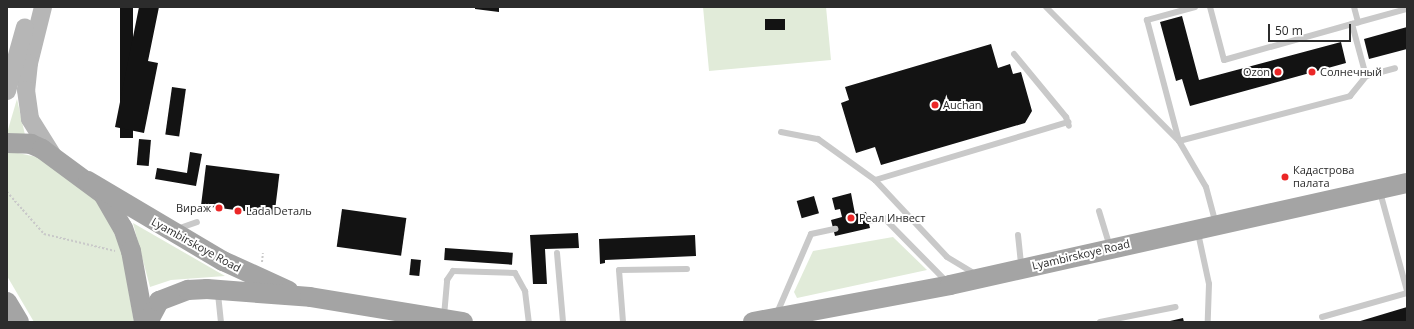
<!DOCTYPE html>
<meta charset="utf-8">
<style>
body{margin:0}
#map{position:relative;width:1414px;height:329px;overflow:hidden;background:#fff;font-family:"Open Sans",sans-serif}
div>[style]{position:absolute}
.green>*{inset:0;background:#e1ebd9}
.building>*{inset:0;background:#131313;transform-origin:0 0}
.path>*{height:2px;margin-top:-1px;transform-origin:0;background:repeating-linear-gradient(90deg,#c9c9c9 0 2px,transparent 0 4px)}
.lane>*{height:6px;margin:-3px;padding:0 3px;transform-origin:3px;border-radius:3px;background:#c9c9c9}
.secondary>*{height:18px;margin:-9px;padding:0 9px;transform-origin:9px;border-radius:9px;background:#b6b6b6}
.primary>*{height:20px;margin:-10px;padding:0 10px;transform-origin:10px;border-radius:10px;background:#a4a4a4}
.dots>*{width:11px;height:11px;translate:-50% -50%;box-sizing:border-box;border:2px solid #fff;border-radius:50%}
span{translate:-50% -50%;white-space:nowrap;text-align:center;line-height:1.15;-webkit-text-stroke:4px #fff;paint-order:stroke}
.poi-label{font-size:11px;color:#2c2c2c}
.right{translate:-100% -50%;text-align:right}
.left{translate:0 -50%;text-align:left}
.street-label{font-size:11px;color:#2c2c2c}
.frame{position:absolute;inset:0;border:8px solid #2c2c2c;pointer-events:none}
.scale{position:absolute;left:1268px;top:24px;width:83px;height:18px;box-sizing:border-box;border:2px solid #2c2c2c;border-top:0;padding-left:5px;font-size:12px;line-height:14px;white-space:nowrap;color:#2c2c2c;-webkit-text-stroke:3px #fff;paint-order:stroke}
</style>
<div id="map">
<div class="green">
<div style="clip-path:polygon(703px 7px,826px 7px,831px 60px,709px 71px)"></div>
<div style="clip-path:polygon(17px 99px,25px 135px,7px 133px)"></div>
<div style="clip-path:polygon(13px 152px,37px 157px,89px 192px,104px 210px,122px 251px,134px 322px,34px 322px,7px 276px,7px 153px)"></div>
<div style="clip-path:polygon(133px 223px,225px 276px,171px 280px,150px 287px)"></div>
<div style="clip-path:polygon(893px 237px,927px 270px,797px 298px,794px 292px,813px 251px)"></div>
</div>
<div class="building">
<div style="left:120px;top:7px;width:13px;height:131px"></div>
<div style="clip-path:polygon(139px 7px,159px 7px,148px 61px,158px 63px,144px 133px,115px 127px)"></div>
<div style="clip-path:polygon(475px 7px,499px 7px,499px 12px,475px 9px)"></div>
<div style="clip-path:polygon(1182px 16px,1199px 80px,1341px 42px,1346px 63px,1190px 106px,1182px 79px,1176px 81px,1160px 22px)"></div>
<div style="left:785px;top:19px;width:11px;height:20px;rotate:90deg"></div>
<div style="clip-path:polygon(1407px 27px,1407px 49px,1369px 59px,1364px 39px)"></div>
<div style="clip-path:polygon(991px 44px,998px 68px,1010px 64px,1013px 74px,1021px 72px,1032px 111px,1025px 123px,881px 165px,875px 147px,856px 153px,841px 103px,849px 100px,845px 87px)"></div>
<div style="left:172px;top:87px;width:14px;height:48px;rotate:8deg"></div>
<div style="left:139px;top:139px;width:12px;height:26px;rotate:5deg"></div>
<div style="clip-path:polygon(190px 152px,202px 154px,196px 186px,155px 179px,157px 168px,187px 173px)"></div>
<div style="left:206px;top:165px;width:74px;height:41px;rotate:7deg"></div>
<div style="clip-path:polygon(851px 193px,855px 214px,866px 212px,870px 228px,835px 236px,831px 220px,842px 217px,840px 209px,835px 210px,832px 198px)"></div>
<div style="left:814px;top:196px;width:18px;height:18px;rotate:74deg"></div>
<div style="left:342px;top:209px;width:65px;height:38px;rotate:8deg"></div>
<div style="clip-path:polygon(578px 233px,579px 248px,545px 249px,547px 284px,533px 284px,530px 235px)"></div>
<div style="clip-path:polygon(695px 235px,696px 256px,605px 260px,605px 263px,600px 264px,599px 239px)"></div>
<div style="left:445px;top:248px;width:68px;height:12px;rotate:4deg"></div>
<div style="left:411px;top:259px;width:10px;height:16px;rotate:6deg"></div>
<div style="clip-path:polygon(1407px 307px,1407px 322px,1357px 322px)"></div>
<div style="clip-path:polygon(1183px 318px,1184px 322px,1170px 322px,1170px 321px)"></div>
</div>
<div class="path">
<div style="left:7px;top:192px;width:56px;rotate:48.6deg"></div>
<div style="left:44px;top:234px;width:73px;rotate:13.5deg"></div>
<div style="left:262px;top:262px;width:9px;rotate:-84deg"></div>
</div>
<div class="lane">
<div style="left:1046px;top:7px;width:189px;rotate:45.2deg"></div>
<div style="left:1179px;top:141px;width:53px;rotate:59.6deg"></div>
<div style="left:1206px;top:187px;width:38px;rotate:75deg"></div>
<div style="left:1195px;top:7px;width:50px;rotate:164.8deg"></div>
<div style="left:1147px;top:20px;width:125px;rotate:75.2deg"></div>
<div style="left:1179px;top:141px;width:177px;rotate:-14.7deg"></div>
<div style="left:1350px;top:96px;width:26px;rotate:-51deg"></div>
<div style="left:1366px;top:76px;width:54px;rotate:-105.1deg"></div>
<div style="left:1352px;top:24px;width:133px;rotate:164.3deg"></div>
<div style="left:1224px;top:60px;width:55px;rotate:-104.8deg"></div>
<div style="left:1354px;top:7px;width:16px;rotate:75deg"></div>
<div style="left:1352px;top:24px;width:57px;rotate:-15.3deg"></div>
<div style="left:1014px;top:54px;width:82px;rotate:50.5deg"></div>
<div style="left:1066px;top:117px;width:9px;rotate:72deg"></div>
<div style="left:1366px;top:76px;width:30px;rotate:-15deg"></div>
<div style="left:781px;top:132px;width:38px;rotate:11deg"></div>
<div style="left:818px;top:139px;width:70px;rotate:35.7deg"></div>
<div style="left:875px;top:180px;width:105px;rotate:46.9deg"></div>
<div style="left:947px;top:257px;width:33px;rotate:31deg"></div>
<div style="left:875px;top:180px;width:202px;rotate:-16.7deg"></div>
<div style="left:1380px;top:192px;width:103px;rotate:74.7deg"></div>
<div style="left:1099px;top:211px;width:38px;rotate:73deg"></div>
<div style="left:870px;top:221px;width:14px;rotate:-12deg"></div>
<div style="left:884px;top:218px;width:90px;rotate:45.5deg"></div>
<div style="left:177px;top:229px;width:21px;rotate:-19deg"></div>
<div style="left:1198px;top:233px;width:52px;rotate:77.8deg"></div>
<div style="left:1209px;top:284px;width:38px;rotate:92deg"></div>
<div style="left:1018px;top:235px;width:30px;rotate:84deg"></div>
<div style="left:557px;top:253px;width:69px;rotate:85deg"></div>
<div style="left:218px;top:294px;width:28px;rotate:84deg"></div>
<div style="left:777px;top:313px;width:86px;rotate:-66.7deg"></div>
<div style="left:811px;top:234px;width:25px;rotate:-12deg"></div>
<div style="left:444px;top:316px;width:36px;rotate:-85deg"></div>
<div style="left:447px;top:280px;width:11px;rotate:-56deg"></div>
<div style="left:453px;top:271px;width:62px;rotate:1.8deg"></div>
<div style="left:515px;top:273px;width:21px;rotate:61deg"></div>
<div style="left:525px;top:291px;width:31px;rotate:83deg"></div>
<div style="left:1322px;top:317px;width:88px;rotate:-15.8deg"></div>
<div style="left:623px;top:322px;width:52px;rotate:-94.4deg"></div>
<div style="left:619px;top:270px;width:68px;rotate:-0.8deg"></div>
<div style="left:1100px;top:322px;width:77px;rotate:-11.2deg"></div>
</div>
<div class="secondary">
<div style="left:43px;top:7px;width:58px;rotate:104deg"></div>
<div style="left:29px;top:63px;width:27px;rotate:96deg"></div>
<div style="left:26px;top:90px;width:29px;rotate:82deg"></div>
<div style="left:30px;top:119px;width:44px;rotate:58.1deg"></div>
<div style="left:7px;top:91px;width:66px;rotate:-74.3deg"></div>
</div>
<div class="primary">
<div style="left:7px;top:143px;width:24px;rotate:2deg"></div>
<div style="left:31px;top:144px;width:12px;rotate:24deg"></div>
<div style="left:42px;top:149px;width:76px;rotate:36.4deg"></div>
<div style="left:103px;top:194px;width:39px;rotate:60deg"></div>
<div style="left:123px;top:228px;width:24px;rotate:71deg"></div>
<div style="left:131px;top:251px;width:72px;rotate:79.6deg"></div>
<div style="left:88px;top:181px;width:157px;rotate:30.7deg"></div>
<div style="left:223px;top:261px;width:72px;rotate:24.4deg"></div>
<div style="left:7px;top:302px;width:23px;rotate:59deg"></div>
<div style="left:148px;top:322px;width:24px;rotate:-62deg"></div>
<div style="left:159px;top:301px;width:31px;rotate:-21deg"></div>
<div style="left:188px;top:290px;width:19px;rotate:-3deg"></div>
<div style="left:207px;top:289px;width:103px;rotate:4.4deg"></div>
<div style="left:310px;top:297px;width:155px;rotate:9.3deg"></div>
<div style="left:753px;top:322px;width:200px;rotate:-10.6deg"></div>
<div style="left:950px;top:285px;width:468px;rotate:-12.6deg"></div>
</div>
<div class="dots">
<div style="left:1278px;top:72px;background:#eb2727"></div>
<div style="left:1312px;top:72px;background:#eb2727"></div>
<div style="left:935px;top:105px;background:#eb2727"></div>
<div style="left:1285px;top:177px;background:#eb2727"></div>
<div style="left:219px;top:208px;background:#eb2727"></div>
<div style="left:238px;top:211px;background:#eb2727"></div>
<div style="left:851px;top:218px;background:#eb2727"></div>
</div>
<div class="poi-label">
<span class="right" style="left:1270px;top:72px">Ozon</span>
<span class="left" style="left:1320px;top:72px">Солнечный</span>
<span class="left" style="left:943px;top:105px">Auchan</span>
<span class="left" style="left:1293px;top:177px">Кадастрова<br>палата</span>
<span class="right" style="left:211px;top:208px">Вираж</span>
<span class="left" style="left:246px;top:211px">Lada Dеталь</span>
<span class="left" style="left:859px;top:218px">Реал Инвест</span>
</div>
<div class="street-label">
<span style="left:196px;top:245px;rotate:29deg">Lyambirskoye Road</span>
<span style="left:1081px;top:255px;rotate:-13deg">Lyambirskoye Road</span>
</div>
<div class="frame"></div>
<div class="scale">50 m</div>
</div>
